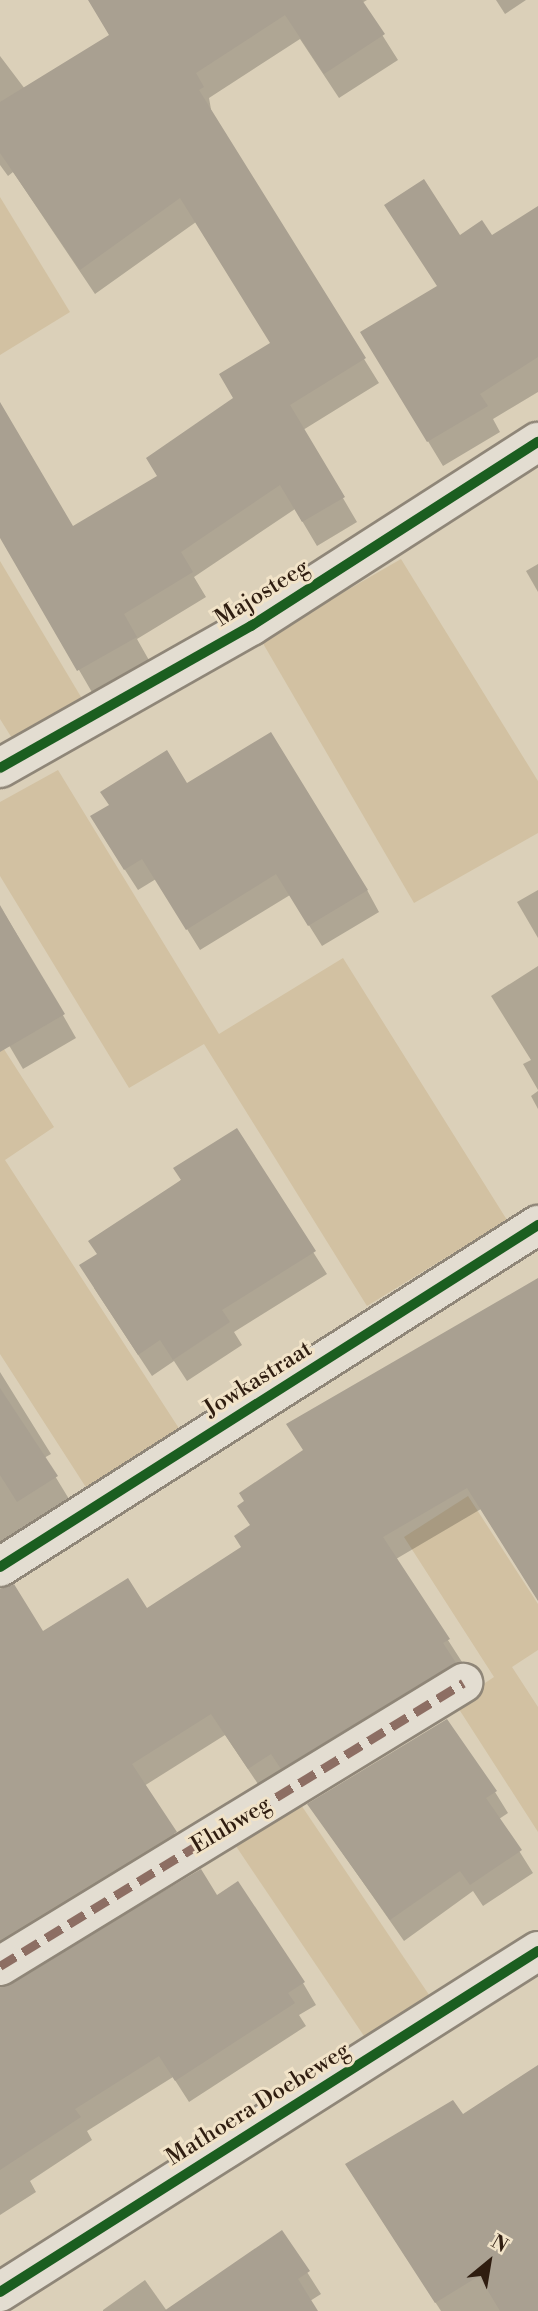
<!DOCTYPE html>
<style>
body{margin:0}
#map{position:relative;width:538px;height:2311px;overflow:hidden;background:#dbd0b9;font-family:"Libre Bodoni",serif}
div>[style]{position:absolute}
.green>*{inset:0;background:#d2c1a2;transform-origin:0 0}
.shadow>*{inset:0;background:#0003}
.building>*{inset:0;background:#a9a091}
.roads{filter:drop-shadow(2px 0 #8f8678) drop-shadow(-2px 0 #8f8678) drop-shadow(0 2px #8f8678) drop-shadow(0 -2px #8f8678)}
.minor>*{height:38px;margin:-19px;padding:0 19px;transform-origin:19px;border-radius:19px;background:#e3ddd1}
.quiet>*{height:9px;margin-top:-4.5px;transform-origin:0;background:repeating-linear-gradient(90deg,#8d6e63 0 18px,transparent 0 27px)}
.cycleway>*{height:10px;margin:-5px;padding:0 5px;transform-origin:5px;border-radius:5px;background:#1b5e20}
span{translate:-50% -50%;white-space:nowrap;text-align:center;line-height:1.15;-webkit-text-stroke:6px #f1e3c8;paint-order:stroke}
.street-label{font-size:23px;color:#2f1d10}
.north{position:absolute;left:454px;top:2227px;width:70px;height:70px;-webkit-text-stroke:5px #f1e3c8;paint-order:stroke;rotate:30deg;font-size:19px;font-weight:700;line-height:28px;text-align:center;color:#2f1d10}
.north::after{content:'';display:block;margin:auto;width:24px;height:32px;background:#2f1d10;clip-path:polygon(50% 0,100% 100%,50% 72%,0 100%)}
</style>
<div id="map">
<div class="green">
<div style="clip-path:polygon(0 197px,70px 312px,0 355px)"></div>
<div style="clip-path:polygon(401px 559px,538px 781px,538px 833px,414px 903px,261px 640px)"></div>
<div style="clip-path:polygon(0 561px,84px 702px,15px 743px,0 719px)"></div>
<div style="clip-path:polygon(58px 770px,219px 1034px,343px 958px,507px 1220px,367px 1306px,204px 1044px,129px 1088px,0 876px,0 802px)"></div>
<div style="clip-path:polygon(0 1043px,54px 1127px,5px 1160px,182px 1433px,89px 1492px,0 1354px)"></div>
<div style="clip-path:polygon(468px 1496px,538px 1604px,538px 1650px,512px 1667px,538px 1707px,538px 1832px,455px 1703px,494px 1677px,404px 1537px)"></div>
<div style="left:295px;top:1796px;width:242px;height:77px;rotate:56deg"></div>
</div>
<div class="shadow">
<div style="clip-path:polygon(103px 0,367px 0,362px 3px,398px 60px,339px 98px,300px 39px,209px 98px,212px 115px,379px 383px,303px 430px,357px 522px,317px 546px,295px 509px,194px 577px,206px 597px,137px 639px,150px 662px,93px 694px,0 534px,0 443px,72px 529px,158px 477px,235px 399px,272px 344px,196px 222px,95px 294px,13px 172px,8px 176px,0 165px,0 56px,25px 89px,110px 36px)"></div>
<div style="clip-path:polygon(496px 0,526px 0,505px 14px)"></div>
<div style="clip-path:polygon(538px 208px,538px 392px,493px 419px,500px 432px,443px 466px,377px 357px,438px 287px,460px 237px,491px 238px)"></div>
<div style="clip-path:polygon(538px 564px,538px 592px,526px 571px)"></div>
<div style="clip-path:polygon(105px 839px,367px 890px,379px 912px,322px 946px,290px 895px,200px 950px,156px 879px,138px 890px)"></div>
<div style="clip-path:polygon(538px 890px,538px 938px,517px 902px)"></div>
<div style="clip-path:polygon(0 905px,76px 1038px,23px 1069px,0 1030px)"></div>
<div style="clip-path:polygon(538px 966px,538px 1090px,523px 1064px,531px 1060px,491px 996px)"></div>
<div style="clip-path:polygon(538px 1091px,538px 1109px,531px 1096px)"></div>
<div style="clip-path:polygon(236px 1130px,327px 1274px,234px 1332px,242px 1345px,187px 1381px,174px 1361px,152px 1376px,94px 1288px,98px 1255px)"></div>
<div style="clip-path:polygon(538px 1280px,538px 1600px,481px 1509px,396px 1559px,462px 1662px,455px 1666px,467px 1686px,262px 1790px,225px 1735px,144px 1786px,188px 1855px,0 1971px,0 1591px,43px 1634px,147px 1610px,243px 1548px,304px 1451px)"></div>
<div style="clip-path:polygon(0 1372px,51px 1454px,44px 1458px,69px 1499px,0 1542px)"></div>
<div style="clip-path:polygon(495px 1792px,508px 1813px,499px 1819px,533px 1873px,483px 1906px,473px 1891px,404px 1941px,309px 1805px)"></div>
<div style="clip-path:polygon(217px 1897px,303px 1983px,316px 2005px,299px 2015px,306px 2026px,189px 2102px,173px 2077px,87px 2131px,92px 2140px,30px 2181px,36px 2192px,0 2215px,0 1987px)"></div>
<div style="clip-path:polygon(538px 2075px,538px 2311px,441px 2311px,360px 2186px)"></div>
<div style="clip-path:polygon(282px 2233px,321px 2294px,310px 2301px,316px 2311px,167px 2311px)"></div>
<div style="clip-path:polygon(145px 2280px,167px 2311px,103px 2311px,103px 2310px)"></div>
</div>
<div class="building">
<div style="clip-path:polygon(88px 0,362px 0,385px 34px,324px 74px,285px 15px,196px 73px,204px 87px,199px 90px,366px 358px,290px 405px,345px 497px,302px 522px,280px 485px,181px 552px,193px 572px,124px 614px,137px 637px,77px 671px,0 538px,0 402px,73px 526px,157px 476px,146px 458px,233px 398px,219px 374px,270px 343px,180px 198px,80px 270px,0 153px,0 102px,109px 35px)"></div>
<div style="clip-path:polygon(424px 179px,460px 235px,482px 220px,492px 235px,538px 206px,538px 357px,480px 394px,488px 406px,427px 442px,360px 332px,437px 286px,384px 205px)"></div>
<div style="clip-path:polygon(271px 732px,368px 890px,308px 926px,276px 874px,186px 930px,142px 859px,124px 870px,90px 816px,109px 805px,100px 792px,167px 750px,187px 783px)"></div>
<div style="clip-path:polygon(0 906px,65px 1014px,0 1052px)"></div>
<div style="clip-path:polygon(237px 1128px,316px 1251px,222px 1310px,230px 1322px,173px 1360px,160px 1340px,138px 1355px,79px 1265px,97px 1254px,88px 1241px,181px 1180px,173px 1168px)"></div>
<div style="clip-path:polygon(538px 1278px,538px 1601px,467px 1488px,383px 1537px,450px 1639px,443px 1643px,456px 1663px,281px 1769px,271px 1754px,248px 1769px,211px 1714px,132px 1764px,177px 1832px,0 1940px,0 1589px,14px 1584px,43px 1631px,128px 1578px,147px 1608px,241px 1547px,234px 1536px,250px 1525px,237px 1506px,244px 1501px,239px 1493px,303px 1450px,286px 1424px)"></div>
<div style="clip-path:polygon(0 1388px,58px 1476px,17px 1502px,0 1475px)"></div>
<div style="clip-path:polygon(447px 1719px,497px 1791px,486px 1798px,522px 1850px,470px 1885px,460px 1871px,390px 1920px,307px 1804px)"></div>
<div style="clip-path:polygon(201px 1869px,217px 1895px,238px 1881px,305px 1982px,288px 1993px,295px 2003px,175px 2081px,159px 2056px,75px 2109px,81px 2117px,0 2170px,0 1988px)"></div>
<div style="clip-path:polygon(538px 2065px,538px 2311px,500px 2311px,479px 2276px,435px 2303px,345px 2164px,453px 2100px,463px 2114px)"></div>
<div style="clip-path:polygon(282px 2230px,310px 2271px,298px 2279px,318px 2311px,164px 2311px)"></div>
</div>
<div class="roads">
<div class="minor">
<div style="left:0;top:768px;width:288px;rotate:-29.5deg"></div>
<div style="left:251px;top:626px;width:341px;rotate:-32.7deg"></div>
<div style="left:0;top:1567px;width:638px;rotate:-32.44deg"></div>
<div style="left:0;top:1966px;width:543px;rotate:-31.43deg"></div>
<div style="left:0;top:2292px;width:637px;rotate:-32.37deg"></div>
</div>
</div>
<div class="quiet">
<div style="left:0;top:1966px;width:543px;rotate:-31.43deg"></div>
</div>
<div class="cycleway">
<div style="left:0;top:768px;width:288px;rotate:-29.5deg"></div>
<div style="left:251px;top:626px;width:341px;rotate:-32.7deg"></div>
<div style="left:0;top:1567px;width:638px;rotate:-32.44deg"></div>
<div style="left:0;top:2292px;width:637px;rotate:-32.37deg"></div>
</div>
<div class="street-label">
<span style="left:262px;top:593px;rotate:-32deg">Majosteeg</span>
<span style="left:258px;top:1379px;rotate:-32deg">Jowkastraat</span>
<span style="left:231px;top:1825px;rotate:-31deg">Elubweg</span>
<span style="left:258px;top:2104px;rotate:-32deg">Mathoera Doebeweg</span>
</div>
<div class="north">N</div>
</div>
